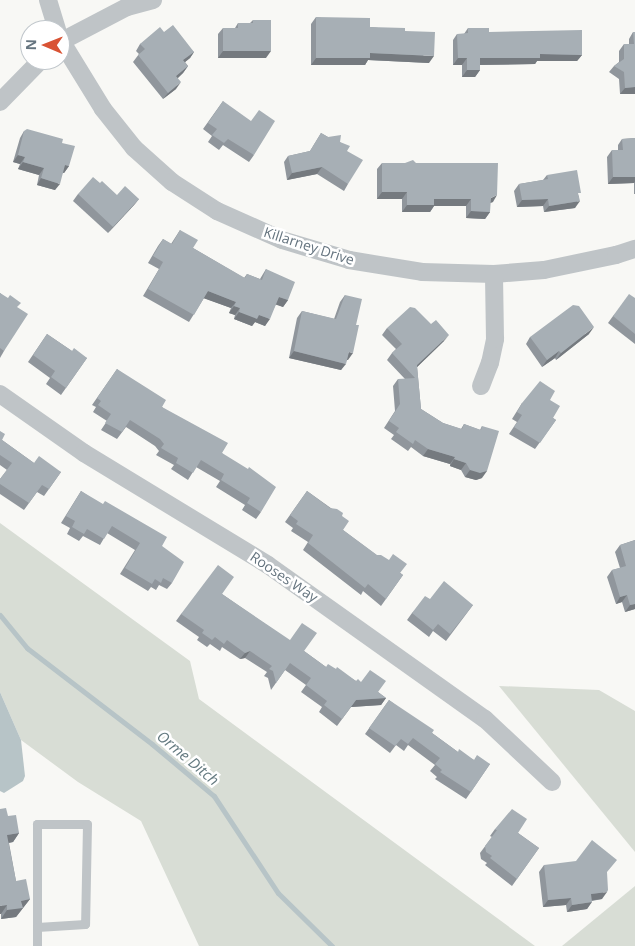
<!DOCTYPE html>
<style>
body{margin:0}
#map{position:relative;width:635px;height:946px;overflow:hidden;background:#f8f8f5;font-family:"Open Sans",sans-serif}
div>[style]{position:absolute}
.green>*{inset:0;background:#d8ddd5}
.water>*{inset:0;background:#b7c4c7}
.stream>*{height:5px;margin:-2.5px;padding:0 2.5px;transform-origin:2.5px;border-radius:2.5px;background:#b7c4c7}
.service>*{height:9px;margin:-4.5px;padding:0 4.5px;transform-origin:4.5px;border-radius:4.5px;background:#bfc4c7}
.minor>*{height:18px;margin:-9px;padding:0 9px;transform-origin:9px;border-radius:9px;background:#bfc4c7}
.wall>*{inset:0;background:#90969c}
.shaded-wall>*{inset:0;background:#757a7f}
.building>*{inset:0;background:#a7afb5}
span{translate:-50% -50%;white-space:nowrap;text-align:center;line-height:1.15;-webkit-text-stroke:5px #fff;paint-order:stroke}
.street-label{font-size:14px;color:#65747f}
.water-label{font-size:15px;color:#647a80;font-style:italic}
.north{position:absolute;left:20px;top:20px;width:50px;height:50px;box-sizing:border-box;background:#fff;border:1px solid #c1c7cc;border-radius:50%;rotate:271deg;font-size:14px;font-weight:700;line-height:20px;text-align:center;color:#65747f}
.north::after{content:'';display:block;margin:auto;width:18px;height:22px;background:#d95334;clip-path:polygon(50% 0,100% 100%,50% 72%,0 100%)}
</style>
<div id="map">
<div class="green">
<div style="clip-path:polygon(0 523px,190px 661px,199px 699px,535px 946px,199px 946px,141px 821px,78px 782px,21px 740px,0 692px)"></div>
<div style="clip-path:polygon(499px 686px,599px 690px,635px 711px,635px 852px)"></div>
<div style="clip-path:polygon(635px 886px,635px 946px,562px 946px)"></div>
</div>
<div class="water">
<div style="clip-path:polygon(0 692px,21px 740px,25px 776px,23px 781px,4px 793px,0 791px)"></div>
</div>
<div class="stream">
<div style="left:0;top:615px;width:43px;rotate:50.7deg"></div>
<div style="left:27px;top:648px;width:158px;rotate:37.5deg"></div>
<div style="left:152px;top:744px;width:81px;rotate:40deg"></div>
<div style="left:214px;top:796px;width:116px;rotate:56.6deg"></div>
<div style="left:278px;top:893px;width:76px;rotate:44.5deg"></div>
</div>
<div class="service">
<div style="left:37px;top:946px;width:122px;rotate:-90deg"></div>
<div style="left:37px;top:824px;width:50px"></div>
<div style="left:87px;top:824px;width:100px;rotate:91.1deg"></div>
<div style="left:85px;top:924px;width:48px;rotate:176.4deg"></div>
</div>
<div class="minor">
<div style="left:48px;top:0;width:31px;rotate:73deg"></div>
<div style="left:60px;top:39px;width:82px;rotate:58.4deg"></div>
<div style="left:103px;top:109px;width:50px;rotate:51.5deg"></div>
<div style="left:134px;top:148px;width:51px;rotate:41.8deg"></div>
<div style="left:172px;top:182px;width:54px;rotate:32.8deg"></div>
<div style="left:217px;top:211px;width:71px;rotate:24deg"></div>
<div style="left:282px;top:240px;width:70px;rotate:16.6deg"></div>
<div style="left:349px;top:260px;width:74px;rotate:9.3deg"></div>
<div style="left:422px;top:272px;width:72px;rotate:1.6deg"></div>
<div style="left:494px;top:274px;width:50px;rotate:-4.6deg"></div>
<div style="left:544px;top:270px;width:74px;rotate:-11.8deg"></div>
<div style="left:616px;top:255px;width:20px;rotate:-18deg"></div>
<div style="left:60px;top:42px;width:76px;rotate:-27.6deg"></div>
<div style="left:127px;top:7px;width:27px;rotate:-15deg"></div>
<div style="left:0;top:102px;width:59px;rotate:-45.7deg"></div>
<div style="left:481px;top:386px;width:25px;rotate:-69deg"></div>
<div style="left:490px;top:363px;width:25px;rotate:-78deg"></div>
<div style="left:495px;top:339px;width:65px;rotate:-90.9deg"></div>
<div style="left:0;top:394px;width:103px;rotate:35.1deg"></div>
<div style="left:84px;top:453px;width:215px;rotate:31.3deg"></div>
<div style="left:268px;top:565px;width:266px;rotate:35.4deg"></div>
<div style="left:485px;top:719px;width:92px;rotate:43.2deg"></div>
</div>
<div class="wall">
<div style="clip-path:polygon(316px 17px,370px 27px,405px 31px,429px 63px,368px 60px,365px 65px,311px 65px,311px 24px)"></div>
<div style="clip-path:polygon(253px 20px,266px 58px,218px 58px,218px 34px,223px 28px,235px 28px,238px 23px,250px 23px)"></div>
<div style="clip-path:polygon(468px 28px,489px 32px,582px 55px,577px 61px,537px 61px,535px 64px,480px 65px,480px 70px,475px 77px,462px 77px,462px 65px,453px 65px,453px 40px,457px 34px,464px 34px)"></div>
<div style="clip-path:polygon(164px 32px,194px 52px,190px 58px,185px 62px,188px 66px,183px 73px,178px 78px,176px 89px,163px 99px,133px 62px,139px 54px,136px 51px,140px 44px)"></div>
<div style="clip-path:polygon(633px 32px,635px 32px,635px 94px,620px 94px,619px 79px,609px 72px,614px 66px,619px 62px,619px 51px,624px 44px,629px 44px,629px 39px)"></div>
<div style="clip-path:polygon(223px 101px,254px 155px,249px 162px,223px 145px,219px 150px,208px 142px,212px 136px,203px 129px)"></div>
<div style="clip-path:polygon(24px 131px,69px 166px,64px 173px,63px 172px,55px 190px,37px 185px,39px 175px,18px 169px,20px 164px,13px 162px,20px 138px)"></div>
<div style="clip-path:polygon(321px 133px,328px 137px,340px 142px,347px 151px,348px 184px,344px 191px,317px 174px,287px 180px,284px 162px,288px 156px,310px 151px)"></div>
<div style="clip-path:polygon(635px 138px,635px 194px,634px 194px,634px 183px,608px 184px,607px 157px,612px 150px,618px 150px,618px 145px,622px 139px)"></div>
<div style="clip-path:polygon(382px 163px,416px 163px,493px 202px,490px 203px,490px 212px,485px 219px,466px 218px,466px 206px,434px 206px,430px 212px,402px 212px,402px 199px,377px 199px,377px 169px)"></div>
<div style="clip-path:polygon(547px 175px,579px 196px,575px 208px,544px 212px,543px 206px,517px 207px,514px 191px,519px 184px,543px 180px)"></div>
<div style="clip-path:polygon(78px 194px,117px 195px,139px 199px,134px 205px,108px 233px,73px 201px)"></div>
<div style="clip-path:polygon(180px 230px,193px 248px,244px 278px,247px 274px,260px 279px,266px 269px,288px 300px,283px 307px,276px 304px,265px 326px,255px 322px,252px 326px,234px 319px,235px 315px,229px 313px,231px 308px,204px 298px,189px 322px,143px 296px,159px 269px,148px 263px,158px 246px,163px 239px,171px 244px)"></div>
<div style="clip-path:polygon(0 293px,17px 307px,4px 351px,0 358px)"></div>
<div style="clip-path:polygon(345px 295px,348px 360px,347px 360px,341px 370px,289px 358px,297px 318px,302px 311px,334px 319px,340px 302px)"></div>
<div style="clip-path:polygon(635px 298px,635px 344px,608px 323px,613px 316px)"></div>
<div style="clip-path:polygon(387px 328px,444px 341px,417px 367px,421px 409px,443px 423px,461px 429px,464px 424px,480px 430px,482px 426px,482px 478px,476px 480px,465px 477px,461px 470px,450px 466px,450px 464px,423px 456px,411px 447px,408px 451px,391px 439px,394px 435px,384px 428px,395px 411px,393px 386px,398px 379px,405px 379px,387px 360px,392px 353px,396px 349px,382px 335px)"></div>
<div style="clip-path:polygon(47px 334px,72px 351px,87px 358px,61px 395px,46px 384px,50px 378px,28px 362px)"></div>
<div style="clip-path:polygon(589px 334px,556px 360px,555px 358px,542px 367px,526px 344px,530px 337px)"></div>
<div style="clip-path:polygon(117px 369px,162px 407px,222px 453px,261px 512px,256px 519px,242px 510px,245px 505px,216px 487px,220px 481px,196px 467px,188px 480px,171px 469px,174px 465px,156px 455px,159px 451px,155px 446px,126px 427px,117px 439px,101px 430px,107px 421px,93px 412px,96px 407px,92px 405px)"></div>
<div style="clip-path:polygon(550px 400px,553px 418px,556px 420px,535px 449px,509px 434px,517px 422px,512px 419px,522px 403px)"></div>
<div style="clip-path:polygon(0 431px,2px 440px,34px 463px,61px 472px,44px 496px,37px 492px,24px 510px,0 494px,0 479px,7px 470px,0 465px)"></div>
<div style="clip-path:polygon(81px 491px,162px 546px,172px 583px,167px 589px,159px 585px,156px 590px,151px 587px,148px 591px,120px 574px,135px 550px,107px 533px,100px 545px,83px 536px,79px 541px,67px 534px,70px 528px,61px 523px)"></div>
<div style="clip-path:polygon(307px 491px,342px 516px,343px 530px,403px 575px,381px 606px,363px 591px,361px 595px,303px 550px,308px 542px,291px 531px,293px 528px,285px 522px)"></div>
<div style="clip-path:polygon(635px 540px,635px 609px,625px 612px,622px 602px,616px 604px,607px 577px,612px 570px,620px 568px,615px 552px,620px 545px)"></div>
<div style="clip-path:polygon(222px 594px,304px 651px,326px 667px,336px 669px,356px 681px,378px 692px,386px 698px,381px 705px,351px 707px,337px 726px,319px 712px,322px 707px,301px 692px,306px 685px,285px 670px,271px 690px,268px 678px,264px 676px,267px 672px,245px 658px,240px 659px,222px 647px,220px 651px,210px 644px,207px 647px,197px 640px,199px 637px,176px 621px,181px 614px)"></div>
<div style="clip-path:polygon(430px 599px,473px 605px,446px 641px,433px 631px,429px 637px,407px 620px,412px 613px)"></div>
<div style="clip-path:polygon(389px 700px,432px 733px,458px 752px,474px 760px,490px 764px,466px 799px,435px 779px,437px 777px,430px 771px,435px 765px,408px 745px,404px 751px,396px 745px,390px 753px,365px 734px)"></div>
<div style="clip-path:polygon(8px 816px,19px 833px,13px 842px,9px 843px,16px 881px,30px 899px,16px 917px,1px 919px,1px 914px)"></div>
<div style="clip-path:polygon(495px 829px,518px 833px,539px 848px,512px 886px,485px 865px,487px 863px,481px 859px,480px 853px,492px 837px,490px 836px)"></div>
<div style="clip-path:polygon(544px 865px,607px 873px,602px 899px,592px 901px,587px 909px,567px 912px,566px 905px,543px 907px,539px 872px)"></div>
</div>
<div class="shaded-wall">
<div style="clip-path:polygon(223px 51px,271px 51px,266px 58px,218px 58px)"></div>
<div style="clip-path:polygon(194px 52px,190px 58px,179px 67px,183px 60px)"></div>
<div style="clip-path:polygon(370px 53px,434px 56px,429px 63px,368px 60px,365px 65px,311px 65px,316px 58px)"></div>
<div style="clip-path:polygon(540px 54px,582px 55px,577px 61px,537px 61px,535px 64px,475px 65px,480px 58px)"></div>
<div style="clip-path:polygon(458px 58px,467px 58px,462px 65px,453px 65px)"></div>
<div style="clip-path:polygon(188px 66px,183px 73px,172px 83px,176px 76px)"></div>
<div style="clip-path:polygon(467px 70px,480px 70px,475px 77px,462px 77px)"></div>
<div style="clip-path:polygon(181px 82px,176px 89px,163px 99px,168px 93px)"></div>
<div style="clip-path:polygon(635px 87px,635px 94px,620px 94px,625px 88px)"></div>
<div style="clip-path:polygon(18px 155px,25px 157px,20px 164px,13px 162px)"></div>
<div style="clip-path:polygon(23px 162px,44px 168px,39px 175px,18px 169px)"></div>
<div style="clip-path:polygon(65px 165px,69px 166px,64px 173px,60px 172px)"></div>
<div style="clip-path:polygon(322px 167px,317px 174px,287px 180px,292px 173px)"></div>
<div style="clip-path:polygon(613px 177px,635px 177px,635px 182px,634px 183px,608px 184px)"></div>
<div style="clip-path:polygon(41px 178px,60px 184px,55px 190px,37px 185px)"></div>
<div style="clip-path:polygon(382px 192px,407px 192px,402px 199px,377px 199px)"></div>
<div style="clip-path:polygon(497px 195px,493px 202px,486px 204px,491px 198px)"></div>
<div style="clip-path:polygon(139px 199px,134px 205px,108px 233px,113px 227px)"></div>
<div style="clip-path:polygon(434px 199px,471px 199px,466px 206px,434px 206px,430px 212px,402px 212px,407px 205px)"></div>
<div style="clip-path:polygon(548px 199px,543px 206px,517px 207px,522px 200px)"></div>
<div style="clip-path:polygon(580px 201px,575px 208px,544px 212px,549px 206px)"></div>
<div style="clip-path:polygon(471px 211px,490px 212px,485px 219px,466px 218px)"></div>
<div style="clip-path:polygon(208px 291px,236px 302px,231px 308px,203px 298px)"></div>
<div style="clip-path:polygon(279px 297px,288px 300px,283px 307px,274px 304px)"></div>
<div style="clip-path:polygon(234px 306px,240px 308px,235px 315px,229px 313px)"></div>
<div style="clip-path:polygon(239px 312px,259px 315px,270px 319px,265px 326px,255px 322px,252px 326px,234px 319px)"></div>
<div style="clip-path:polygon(594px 327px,589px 334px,556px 360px,561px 353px)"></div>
<div style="clip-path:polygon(449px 335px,444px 341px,412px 372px,417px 365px)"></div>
<div style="clip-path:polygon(294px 351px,346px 364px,341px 370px,289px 358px)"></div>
<div style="clip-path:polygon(559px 351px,555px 358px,542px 367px,547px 360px)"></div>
<div style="clip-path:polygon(349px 352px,353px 353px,348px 360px,344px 359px)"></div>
<div style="clip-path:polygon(428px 449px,455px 457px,450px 464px,423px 456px)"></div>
<div style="clip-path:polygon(454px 459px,466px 463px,461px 470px,450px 466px)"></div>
<div style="clip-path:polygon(470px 470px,487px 471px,482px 478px,476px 480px,465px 477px)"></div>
<div style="clip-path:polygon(627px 595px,622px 602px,616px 604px,620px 597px)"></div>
<div style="clip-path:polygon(635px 604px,635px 609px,625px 612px,630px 605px)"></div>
<div style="clip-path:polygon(250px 651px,245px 658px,240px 659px,245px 653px)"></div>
<div style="clip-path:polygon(386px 698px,381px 705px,351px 707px,337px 726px,356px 700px)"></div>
<div style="clip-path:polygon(19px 833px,13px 842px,1px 844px,7px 835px)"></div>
<div style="clip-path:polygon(607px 892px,602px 899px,587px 901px,591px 894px)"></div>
<div style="clip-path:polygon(571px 898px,566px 905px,543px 907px,548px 900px)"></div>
<div style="clip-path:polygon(30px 899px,16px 917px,1px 919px,7px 910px,21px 901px)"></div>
<div style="clip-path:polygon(592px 902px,587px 909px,567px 912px,572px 905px)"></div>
<div style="clip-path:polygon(7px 905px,1px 914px,0 914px,0 906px)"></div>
</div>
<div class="building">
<div style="clip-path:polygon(316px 17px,370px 18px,370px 27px,405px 28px,405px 31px,435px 32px,434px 56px,370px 53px,370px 58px,316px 58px)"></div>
<div style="clip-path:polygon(253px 20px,271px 20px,271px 51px,223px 51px,223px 28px,238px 28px,238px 23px,253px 23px)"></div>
<div style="clip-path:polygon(173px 25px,194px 52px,183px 60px,188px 66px,176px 76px,181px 82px,168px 93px,138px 55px,145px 49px,140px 44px,160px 27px,164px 32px)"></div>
<div style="clip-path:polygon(468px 28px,489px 28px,489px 32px,582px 30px,582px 55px,540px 54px,540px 58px,480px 58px,480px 70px,467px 70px,467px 58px,458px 58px,457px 34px,468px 33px)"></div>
<div style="clip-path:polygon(633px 32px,635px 32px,635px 87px,625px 88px,624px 72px,614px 66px,624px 59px,624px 44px,634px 44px)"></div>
<div style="clip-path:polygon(223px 101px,251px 121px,259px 110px,275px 121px,254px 155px,228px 139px,224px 143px,212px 135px,217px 129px,208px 123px)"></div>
<div style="clip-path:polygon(27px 129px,63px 139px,62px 143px,75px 146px,69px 166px,65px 165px,60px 184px,41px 178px,44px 168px,23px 162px,25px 157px,18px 155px,24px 131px)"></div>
<div style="clip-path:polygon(321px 133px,328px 137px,341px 135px,340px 142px,350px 146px,347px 151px,363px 160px,348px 184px,322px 167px,292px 173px,288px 156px,310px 151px)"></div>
<div style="clip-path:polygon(635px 138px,635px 177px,613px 177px,612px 150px,623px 150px,622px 139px)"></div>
<div style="clip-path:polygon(413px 160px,416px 163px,498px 163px,497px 195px,491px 198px,490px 212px,471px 211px,471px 199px,434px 199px,434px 205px,407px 205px,407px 192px,382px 192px,382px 163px,405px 163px)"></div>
<div style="clip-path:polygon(577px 170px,581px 193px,578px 193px,580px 201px,549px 206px,548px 199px,522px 200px,519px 184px,548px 179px,547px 175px)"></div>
<div style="clip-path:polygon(93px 177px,100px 183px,102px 181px,117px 195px,125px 186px,139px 199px,113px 227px,78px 194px)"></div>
<div style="clip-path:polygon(180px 230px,198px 240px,193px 248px,245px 278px,247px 274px,262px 280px,266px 269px,295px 282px,288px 300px,279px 297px,270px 319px,259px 315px,257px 319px,239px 312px,240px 308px,234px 306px,236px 302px,208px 291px,194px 315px,148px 289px,163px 262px,153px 256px,163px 239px,172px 244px)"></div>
<div style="clip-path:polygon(0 293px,8px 298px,10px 295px,21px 303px,17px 307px,28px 314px,4px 351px,0 348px)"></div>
<div style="clip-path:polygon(629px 294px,635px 298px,635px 334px,613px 316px)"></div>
<div style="clip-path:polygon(345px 295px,362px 299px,356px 325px,359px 325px,353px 353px,349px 352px,346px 364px,294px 351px,302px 311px,336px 319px)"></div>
<div style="clip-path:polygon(573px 305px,579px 306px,594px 327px,561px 353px,559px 351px,547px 360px,530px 337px)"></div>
<div style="clip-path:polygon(410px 307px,415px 308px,431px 324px,436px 320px,449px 335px,417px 365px,421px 409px,443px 423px,462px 429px,464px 424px,481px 430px,482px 426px,499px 431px,487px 471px,480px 473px,470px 470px,466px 463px,454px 459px,455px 457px,428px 449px,415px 440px,413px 444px,396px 432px,399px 428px,389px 421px,400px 404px,398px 379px,415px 378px,392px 353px,402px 344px,387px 328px)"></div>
<div style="clip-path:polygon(47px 334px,72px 351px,74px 348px,87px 358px,66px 388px,51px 377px,55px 371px,33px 355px)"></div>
<div style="clip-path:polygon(117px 369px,166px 400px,162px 407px,228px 443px,222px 453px,248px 469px,249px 467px,276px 487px,261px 512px,247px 503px,250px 498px,221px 480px,224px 474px,201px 460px,193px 473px,176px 463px,178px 458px,161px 448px,164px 444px,160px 439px,130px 420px,122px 432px,105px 423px,111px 414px,98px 405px,101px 401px,97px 398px)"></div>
<div style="clip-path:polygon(540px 381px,555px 391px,550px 400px,560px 406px,553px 418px,556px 420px,540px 443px,514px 427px,522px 415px,517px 412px,522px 403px)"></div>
<div style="clip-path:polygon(0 431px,5px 434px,2px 440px,34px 463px,39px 456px,61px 472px,49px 489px,42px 485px,29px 503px,0 484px,0 479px,12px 463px,0 455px)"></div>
<div style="clip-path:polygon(81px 491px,103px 504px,105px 501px,167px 537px,162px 546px,184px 562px,172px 583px,163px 578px,161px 583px,155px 579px,152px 584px,125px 568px,140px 543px,112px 526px,104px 539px,87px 529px,84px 534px,72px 527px,75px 521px,66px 516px)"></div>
<div style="clip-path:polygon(307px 491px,330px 508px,337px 509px,343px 513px,342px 516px,349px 521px,343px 530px,377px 555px,381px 555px,389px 560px,393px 554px,407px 564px,400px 573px,403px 575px,386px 599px,368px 584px,365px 588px,308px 543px,313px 535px,296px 524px,298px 521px,290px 515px)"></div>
<div style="clip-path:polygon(635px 540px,635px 604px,630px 605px,627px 595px,620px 597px,612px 570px,626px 566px,620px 545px)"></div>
<div style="clip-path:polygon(218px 565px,234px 577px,222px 594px,290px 640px,302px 623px,317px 633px,304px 651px,326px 667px,328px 664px,336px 669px,337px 667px,356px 681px,358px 679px,361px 682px,370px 670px,386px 681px,378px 692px,386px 698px,356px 700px,342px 719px,324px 705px,327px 701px,306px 685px,311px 678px,290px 663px,276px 683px,273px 671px,269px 669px,272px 666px,250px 651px,245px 653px,227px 640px,224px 644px,215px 637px,212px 640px,202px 633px,204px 630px,181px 614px)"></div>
<div style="clip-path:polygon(444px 581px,473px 605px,450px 634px,438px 624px,433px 630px,412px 613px,425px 596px,430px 599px)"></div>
<div style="clip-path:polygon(389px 700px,434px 730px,432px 733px,458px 752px,459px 749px,474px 760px,477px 755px,490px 764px,471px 792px,440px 772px,442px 770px,435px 764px,440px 758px,413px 738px,408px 744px,401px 739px,395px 746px,369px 728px)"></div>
<div style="clip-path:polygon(6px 808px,8px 816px,16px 815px,19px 833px,7px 835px,16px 881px,26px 879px,30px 899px,21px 901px,23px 908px,7px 910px,7px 905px,0 906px,0 809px)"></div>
<div style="clip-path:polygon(512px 809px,527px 819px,518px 833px,539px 848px,517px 879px,490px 858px,492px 856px,486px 852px,485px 846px,497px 830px,495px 829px)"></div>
<div style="clip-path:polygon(592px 840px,617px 860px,607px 872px,608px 890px,607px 892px,591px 894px,592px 902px,572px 905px,571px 898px,548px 900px,544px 865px,576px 861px)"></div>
</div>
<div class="street-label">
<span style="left:309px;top:246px;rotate:18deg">Killarney Drive</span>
<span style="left:284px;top:577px;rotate:34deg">Rooses Way</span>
</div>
<div class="water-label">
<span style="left:188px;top:758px;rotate:40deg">Orme Ditch</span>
</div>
<div class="north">N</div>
</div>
